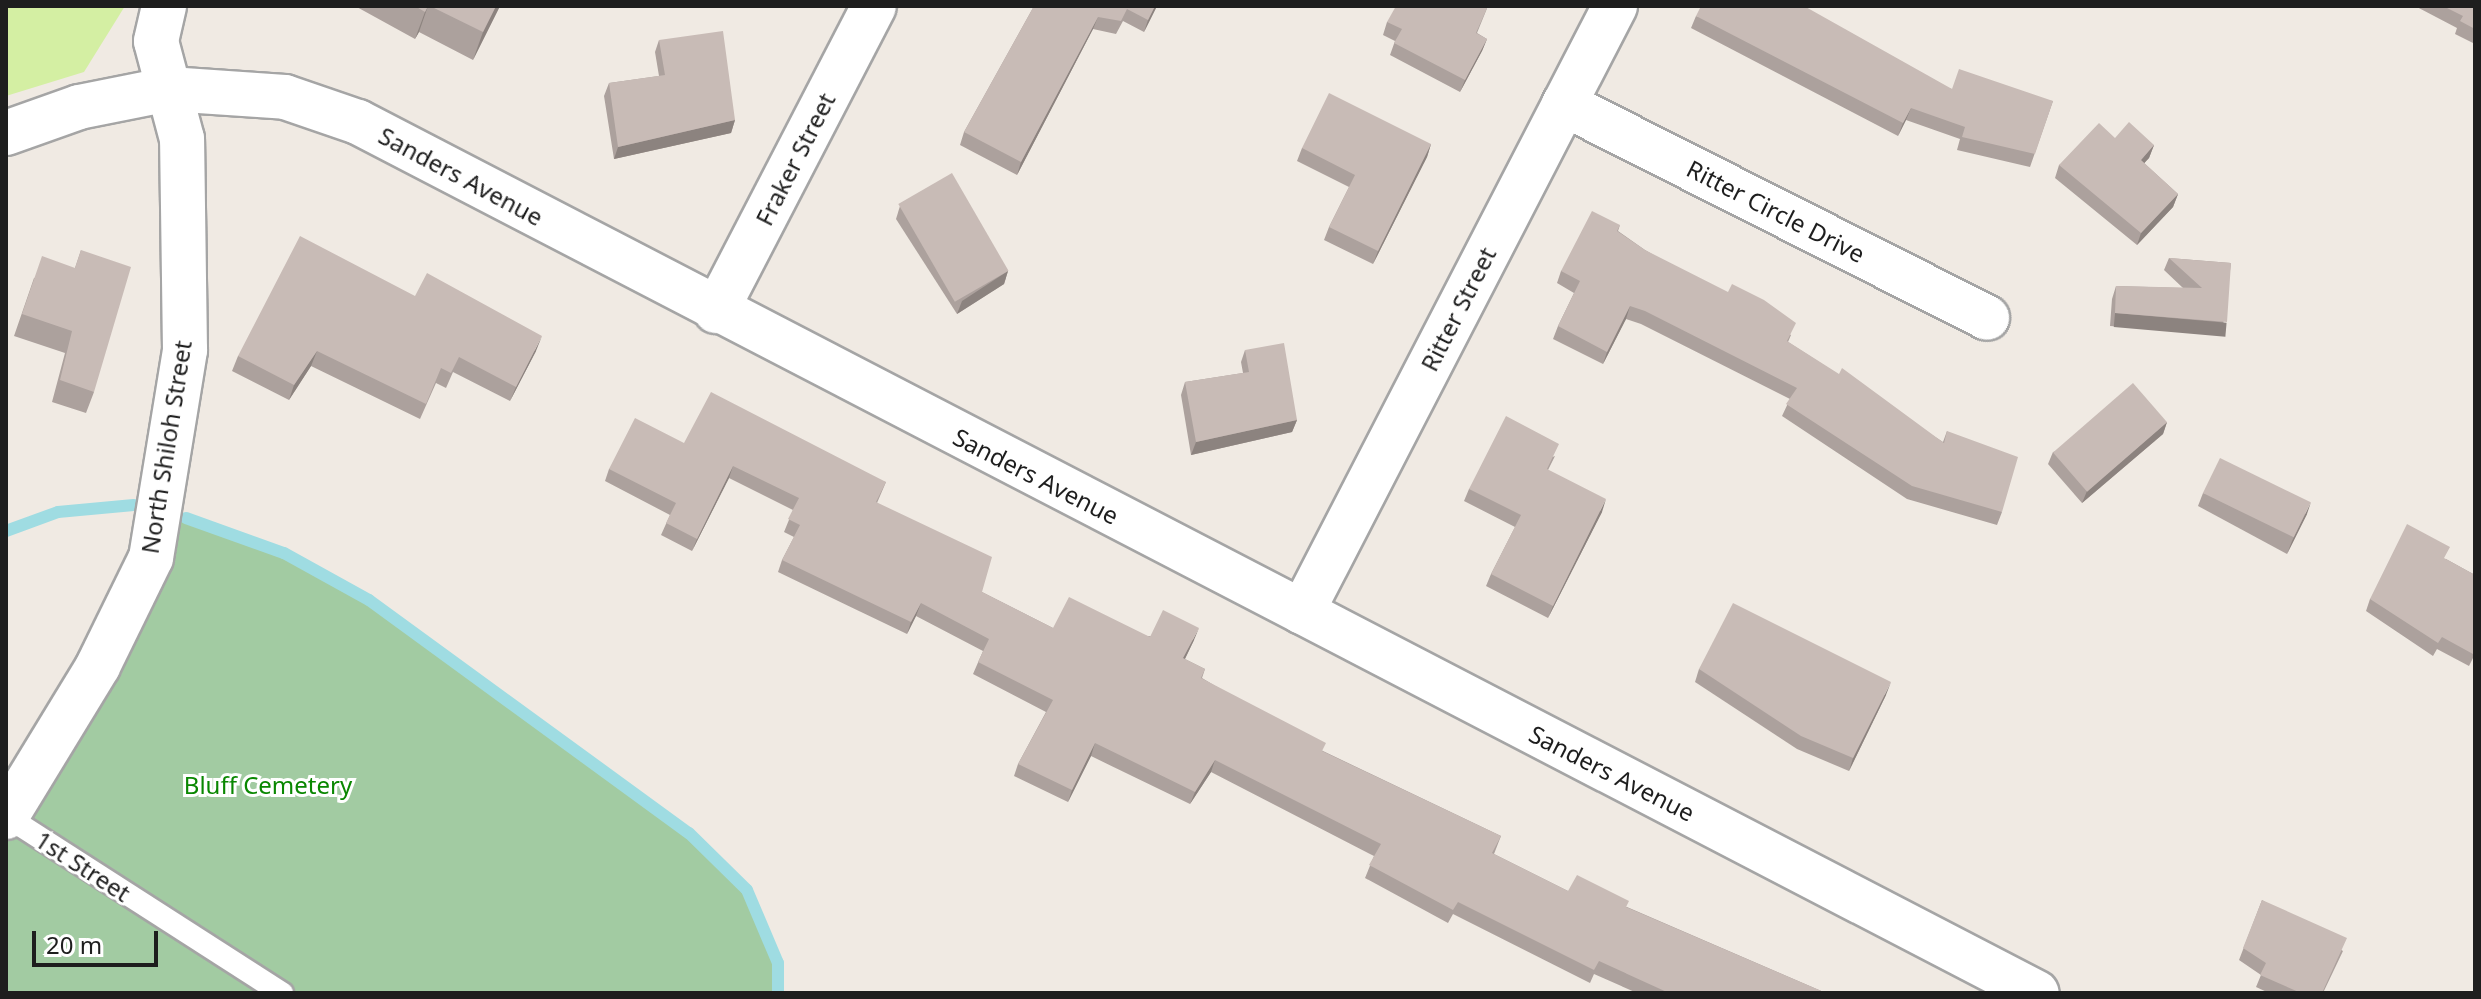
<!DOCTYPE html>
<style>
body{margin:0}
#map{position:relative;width:2481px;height:999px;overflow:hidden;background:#f0eae3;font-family:"Noto Sans",sans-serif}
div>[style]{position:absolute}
.grass>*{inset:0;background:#d4efa3}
.cemetery>*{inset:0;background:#a2cba2}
.stream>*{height:12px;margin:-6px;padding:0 6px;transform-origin:6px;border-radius:6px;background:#9fdce2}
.roads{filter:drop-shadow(2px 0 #a5a5a5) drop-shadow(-2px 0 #a5a5a5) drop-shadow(0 2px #a5a5a5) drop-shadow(0 -2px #a5a5a5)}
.lane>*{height:22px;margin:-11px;padding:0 11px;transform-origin:11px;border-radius:11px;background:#fff}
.street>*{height:44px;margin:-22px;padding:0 22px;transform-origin:22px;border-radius:22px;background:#fff}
.wall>*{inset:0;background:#aca19d}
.shaded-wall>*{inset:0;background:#8c837f;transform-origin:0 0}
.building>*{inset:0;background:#c8bbb6;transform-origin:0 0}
span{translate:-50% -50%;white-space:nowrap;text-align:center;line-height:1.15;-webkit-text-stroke:6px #fff;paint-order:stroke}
.street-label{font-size:24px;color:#1e1e1e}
.park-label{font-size:24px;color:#098701}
.frame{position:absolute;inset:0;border:8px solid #1e1e1e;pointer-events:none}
.scale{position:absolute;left:32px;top:931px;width:126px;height:36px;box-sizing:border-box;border:4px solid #1e1e1e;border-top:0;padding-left:10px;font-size:24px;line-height:28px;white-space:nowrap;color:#1e1e1e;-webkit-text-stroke:6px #fff;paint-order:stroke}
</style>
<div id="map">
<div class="grass">
<div style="clip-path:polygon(6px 6px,125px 6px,84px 72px,6px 96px)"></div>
</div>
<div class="cemetery">
<div style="clip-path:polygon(158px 511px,284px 553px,368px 600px,689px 833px,747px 890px,778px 963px,778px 993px,6px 993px,6px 817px)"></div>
</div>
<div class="stream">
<div style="left:186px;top:518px;width:104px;rotate:19.7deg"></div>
<div style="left:284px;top:553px;width:97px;rotate:28.9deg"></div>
<div style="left:369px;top:600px;width:396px;rotate:36.1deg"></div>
<div style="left:689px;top:833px;width:81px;rotate:44.5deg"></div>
<div style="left:747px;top:890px;width:79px;rotate:67deg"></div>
<div style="left:778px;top:963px;width:30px;rotate:90deg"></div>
<div style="left:6px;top:531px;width:55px;rotate:-20.1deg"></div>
<div style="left:58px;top:512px;width:76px;rotate:-5.3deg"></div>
</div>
<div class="roads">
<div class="lane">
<div style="left:6px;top:816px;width:328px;rotate:32.7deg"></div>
</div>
<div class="street">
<div style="left:1564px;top:104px;width:474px;rotate:26.8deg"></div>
<div style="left:6px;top:133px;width:77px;rotate:-19.6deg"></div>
<div style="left:79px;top:107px;width:92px;rotate:-11.3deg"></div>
<div style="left:169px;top:89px;width:116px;rotate:3.9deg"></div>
<div style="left:285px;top:97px;width:77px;rotate:18.9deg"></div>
<div style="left:358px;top:122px;width:1891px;rotate:27.42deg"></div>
<div style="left:716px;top:311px;width:343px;rotate:-62.6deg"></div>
<div style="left:1302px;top:612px;width:682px;rotate:-62.68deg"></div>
<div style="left:6px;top:817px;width:177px;rotate:-58.6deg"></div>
<div style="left:98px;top:666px;width:120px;rotate:-63.9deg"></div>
<div style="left:151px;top:558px;width:211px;rotate:-80.7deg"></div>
<div style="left:185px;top:350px;width:211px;rotate:-90.8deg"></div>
<div style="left:182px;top:139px;width:101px;rotate:-104.9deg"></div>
<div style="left:156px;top:41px;width:36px;rotate:-77deg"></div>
</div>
</div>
<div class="wall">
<div style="clip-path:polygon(355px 6px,500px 6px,473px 60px,419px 32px,415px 39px)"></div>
<div style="clip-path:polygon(1034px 6px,1157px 6px,1144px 32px,1123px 21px,1116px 34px,1093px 29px,1017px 175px,960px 145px,964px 132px)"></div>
<div style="clip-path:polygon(1488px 6px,1477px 33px,1487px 39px,1482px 51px,1460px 92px,1390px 55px,1395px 41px,1383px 35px,1387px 22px)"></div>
<div style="clip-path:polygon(2415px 6px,2475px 6px,2475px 44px,2455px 34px,2457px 28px)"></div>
<div style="clip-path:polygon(1696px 16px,1952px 89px,2053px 101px,2030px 167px,1957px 150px,1960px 139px,1906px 120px,1898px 136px,1691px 28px)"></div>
<div style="clip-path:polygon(659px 40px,735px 120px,731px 133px,614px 159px,604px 96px,609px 83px,659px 76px,655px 52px)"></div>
<div style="clip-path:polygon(2115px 138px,2154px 145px,2149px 158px,2144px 163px,2178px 194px,2173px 207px,2137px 245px,2055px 178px,2059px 165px)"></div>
<div style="clip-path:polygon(1431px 144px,1427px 157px,1373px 264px,1324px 240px,1329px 227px,1349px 187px,1297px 161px,1302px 148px)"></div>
<div style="clip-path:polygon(900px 206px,1008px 271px,1004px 284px,957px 314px,896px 219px)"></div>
<div style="clip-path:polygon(1620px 225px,1618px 231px,1645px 250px,1791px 335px,1788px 342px,1943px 442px,1947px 431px,2002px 512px,1997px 525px,1907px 499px,1782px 416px,1790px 399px,1641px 324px,1626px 319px,1603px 364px,1553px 339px,1558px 326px,1574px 293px,1557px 283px,1561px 271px)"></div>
<div style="clip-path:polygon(81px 250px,94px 392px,86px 413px,52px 402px,65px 353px,14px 336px,34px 278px,75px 268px)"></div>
<div style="clip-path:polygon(2169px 258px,2231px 263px,2222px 334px,2110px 326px,2112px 299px,2116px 286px,2183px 288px,2164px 270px)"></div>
<div style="clip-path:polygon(415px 296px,536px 351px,510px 401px,453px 372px,446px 388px,436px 383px,420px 419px,311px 366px,289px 400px,232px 371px,238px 356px)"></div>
<div style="clip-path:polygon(1245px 350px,1297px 420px,1292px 432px,1191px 455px,1181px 395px,1185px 382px,1243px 373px,1241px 362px)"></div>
<div style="clip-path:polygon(2167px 422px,2163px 434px,2082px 503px,2048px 464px,2053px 452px)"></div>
<div style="clip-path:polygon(684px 443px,886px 482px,877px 503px,982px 592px,1053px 628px,1194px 640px,1185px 659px,1205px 669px,1202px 678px,1323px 751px,1501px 836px,1494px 854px,1568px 891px,1627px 907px,1826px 993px,1637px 993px,1594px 974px,1590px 983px,1453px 914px,1448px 923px,1365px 878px,1374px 856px,1211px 772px,1190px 804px,1091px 756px,1068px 802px,1014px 776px,1018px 764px,1046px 712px,973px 674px,983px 651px,916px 616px,907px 634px,778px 572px,782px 560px,794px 537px,784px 532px,793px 510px,729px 478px,692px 551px,661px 535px,670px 515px,605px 481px,609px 469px)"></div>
<div style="clip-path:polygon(1555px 456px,1548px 470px,1602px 512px,1548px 618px,1486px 586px,1491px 574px,1515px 527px,1464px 501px,1469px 489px)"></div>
<div style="clip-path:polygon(2203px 493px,2307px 514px,2287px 554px,2198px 506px)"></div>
<div style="clip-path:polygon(2446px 559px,2475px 575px,2475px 659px,2473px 658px,2469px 666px,2437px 649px,2433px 656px,2366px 611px,2370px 599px)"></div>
<div style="clip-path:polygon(1699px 669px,1886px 695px,1849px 771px,1797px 749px,1695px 682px)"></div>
<div style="clip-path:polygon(2262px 900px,2343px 951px,2323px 993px,2269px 993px,2256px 987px,2261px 975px,2239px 960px)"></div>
</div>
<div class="shaded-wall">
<div style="clip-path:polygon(428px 6px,419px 32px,415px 39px,425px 12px)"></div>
<div style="clip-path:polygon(496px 6px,500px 6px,473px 60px,483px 32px)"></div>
<div style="clip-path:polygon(1155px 6px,1157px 6px,1144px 32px,1148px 20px)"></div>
<div style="clip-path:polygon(1098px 17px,1093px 29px,1017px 175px,1021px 162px)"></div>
<div style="clip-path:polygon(1487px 39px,1482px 51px,1460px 92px,1465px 80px)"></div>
<div style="clip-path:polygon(1911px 108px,1906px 120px,1898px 136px,1903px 123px)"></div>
<div style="clip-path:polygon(735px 120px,731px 133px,614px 159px,618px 147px)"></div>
<div style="clip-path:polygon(1431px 144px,1427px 157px,1373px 264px,1378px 251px)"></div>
<div style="clip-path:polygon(2154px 145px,2149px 158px,2136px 172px,2141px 160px)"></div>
<div style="clip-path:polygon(2178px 194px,2173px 207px,2137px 245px,2141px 233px)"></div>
<div style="clip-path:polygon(1008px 271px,1004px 284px,957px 314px,962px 301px)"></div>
<div style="clip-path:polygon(1630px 306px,1626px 319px,1603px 364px,1607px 352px)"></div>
<div style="left:2115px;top:313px;width:112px;height:14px;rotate:5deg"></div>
<div style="clip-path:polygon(542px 336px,536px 351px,510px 401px,516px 387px)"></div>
<div style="clip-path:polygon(317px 351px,311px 366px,289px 400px,294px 385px)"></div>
<div style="clip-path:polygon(1297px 420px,1292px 432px,1191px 455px,1196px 442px)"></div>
<div style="clip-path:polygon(2167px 422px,2163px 434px,2082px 503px,2087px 491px)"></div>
<div style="clip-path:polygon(733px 466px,729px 478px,692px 551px,697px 539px)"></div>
<div style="clip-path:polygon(1606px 499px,1602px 512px,1548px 618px,1553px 606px)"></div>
<div style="clip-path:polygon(2311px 502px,2307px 514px,2287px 554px,2292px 541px)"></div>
<div style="clip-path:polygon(921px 603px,916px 616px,907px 634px,911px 622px)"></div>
<div style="clip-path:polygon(1199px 628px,1194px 640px,1179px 671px,1183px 658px)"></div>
<div style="clip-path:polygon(1891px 682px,1886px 695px,1849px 771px,1853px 758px)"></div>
<div style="clip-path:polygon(1095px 743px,1091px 756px,1068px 802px,1072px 790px)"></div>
<div style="clip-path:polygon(1215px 760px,1211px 772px,1190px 804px,1195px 792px)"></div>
</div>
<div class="building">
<div style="clip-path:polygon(415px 6px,428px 6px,425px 12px)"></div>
<div style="clip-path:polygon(430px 6px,496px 6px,483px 32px)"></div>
<div style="clip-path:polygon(1034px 6px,1155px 6px,1148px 20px,1127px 9px,1121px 21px,1098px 17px,1021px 162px,964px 132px)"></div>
<div style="clip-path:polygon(1396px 6px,1488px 6px,1476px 33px,1487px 39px,1465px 80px,1394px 43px,1402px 29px,1387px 22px)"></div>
<div style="clip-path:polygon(1701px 6px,1804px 6px,1952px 89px,1959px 69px,2053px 101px,2035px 154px,1962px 137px,1965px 127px,1911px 108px,1903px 123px,1696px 16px)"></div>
<div style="clip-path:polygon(2443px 6px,2475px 6px,2475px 29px,2460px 21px,2463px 16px)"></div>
<div style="clip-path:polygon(723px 31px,735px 120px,618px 147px,609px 83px,665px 75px,659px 40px)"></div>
<div style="clip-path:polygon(1329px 93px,1431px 144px,1378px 251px,1329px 227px,1355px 175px,1302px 148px)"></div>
<div style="clip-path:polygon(2129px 122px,2154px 145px,2141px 160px,2178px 194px,2141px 233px,2059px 165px,2099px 123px,2115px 138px)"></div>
<div style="left:952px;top:173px;width:113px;height:62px;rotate:60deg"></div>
<div style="clip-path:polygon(1592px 211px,1620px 225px,1617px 231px,1645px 250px,1728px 292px,1732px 284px,1764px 300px,1796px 323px,1787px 341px,1839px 374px,1842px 368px,1944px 443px,1947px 431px,2018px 457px,2002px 512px,1912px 486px,1786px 404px,1797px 388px,1645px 311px,1630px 306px,1607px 352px,1558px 326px,1580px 281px,1561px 271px)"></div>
<div style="clip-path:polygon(300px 236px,415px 296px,427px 273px,542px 336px,516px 387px,459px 357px,451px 373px,441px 368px,426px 404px,317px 351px,294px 385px,238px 356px)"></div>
<div style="clip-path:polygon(81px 250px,131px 267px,94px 392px,60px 380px,72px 331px,22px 314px,42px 256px,75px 268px)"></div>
<div style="clip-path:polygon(2169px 258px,2231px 263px,2227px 322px,2115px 313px,2116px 286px,2202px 288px)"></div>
<div style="clip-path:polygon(1284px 343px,1297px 420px,1196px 442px,1185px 382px,1249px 372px,1245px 350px)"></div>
<div style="left:2133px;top:383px;width:52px;height:106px;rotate:49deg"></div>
<div style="clip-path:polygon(711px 392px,886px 482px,876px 502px,992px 557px,982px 592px,1053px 628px,1069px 597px,1150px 637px,1163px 610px,1199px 628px,1183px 658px,1205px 669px,1201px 678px,1326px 743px,1322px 751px,1501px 836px,1492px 853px,1568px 891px,1577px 875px,1629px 901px,1626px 907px,1826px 993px,1669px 993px,1599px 961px,1594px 970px,1458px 902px,1453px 910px,1369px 865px,1381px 844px,1215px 760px,1195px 792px,1095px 743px,1072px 790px,1018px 764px,1053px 700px,978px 662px,989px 639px,921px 603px,911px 622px,782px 560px,800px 525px,788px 519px,799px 498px,733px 466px,697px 539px,666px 523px,676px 503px,609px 469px,635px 418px,684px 443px)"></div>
<div style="clip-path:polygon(1506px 416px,1559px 444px,1547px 469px,1606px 499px,1553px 606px,1491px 574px,1521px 515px,1469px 489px)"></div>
<div style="left:2220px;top:458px;width:101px;height:39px;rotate:26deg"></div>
<div style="clip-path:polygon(2407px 524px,2450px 547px,2444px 558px,2475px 575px,2475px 651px,2473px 654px,2442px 637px,2438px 643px,2370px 599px)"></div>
<div style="clip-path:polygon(1733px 603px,1891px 682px,1853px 758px,1801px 736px,1699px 669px)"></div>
<div style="clip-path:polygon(2262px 900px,2347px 938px,2322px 993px,2301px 993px,2260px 975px,2266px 963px,2243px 948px)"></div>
</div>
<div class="street-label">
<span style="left:795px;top:159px;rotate:-63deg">Fraker Street</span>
<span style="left:461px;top:176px;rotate:28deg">Sanders Avenue</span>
<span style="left:1776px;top:211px;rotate:27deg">Ritter Circle Drive</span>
<span style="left:1458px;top:309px;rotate:-63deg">Ritter Street</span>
<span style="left:166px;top:447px;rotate:-81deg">North Shiloh Street</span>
<span style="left:1036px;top:476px;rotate:27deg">Sanders Avenue</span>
<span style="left:1612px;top:773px;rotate:27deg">Sanders Avenue</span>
<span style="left:83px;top:866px;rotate:33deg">1st Street</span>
</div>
<div class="park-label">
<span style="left:268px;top:785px">Bluff Cemetery</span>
</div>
<div class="frame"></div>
<div class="scale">20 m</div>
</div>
